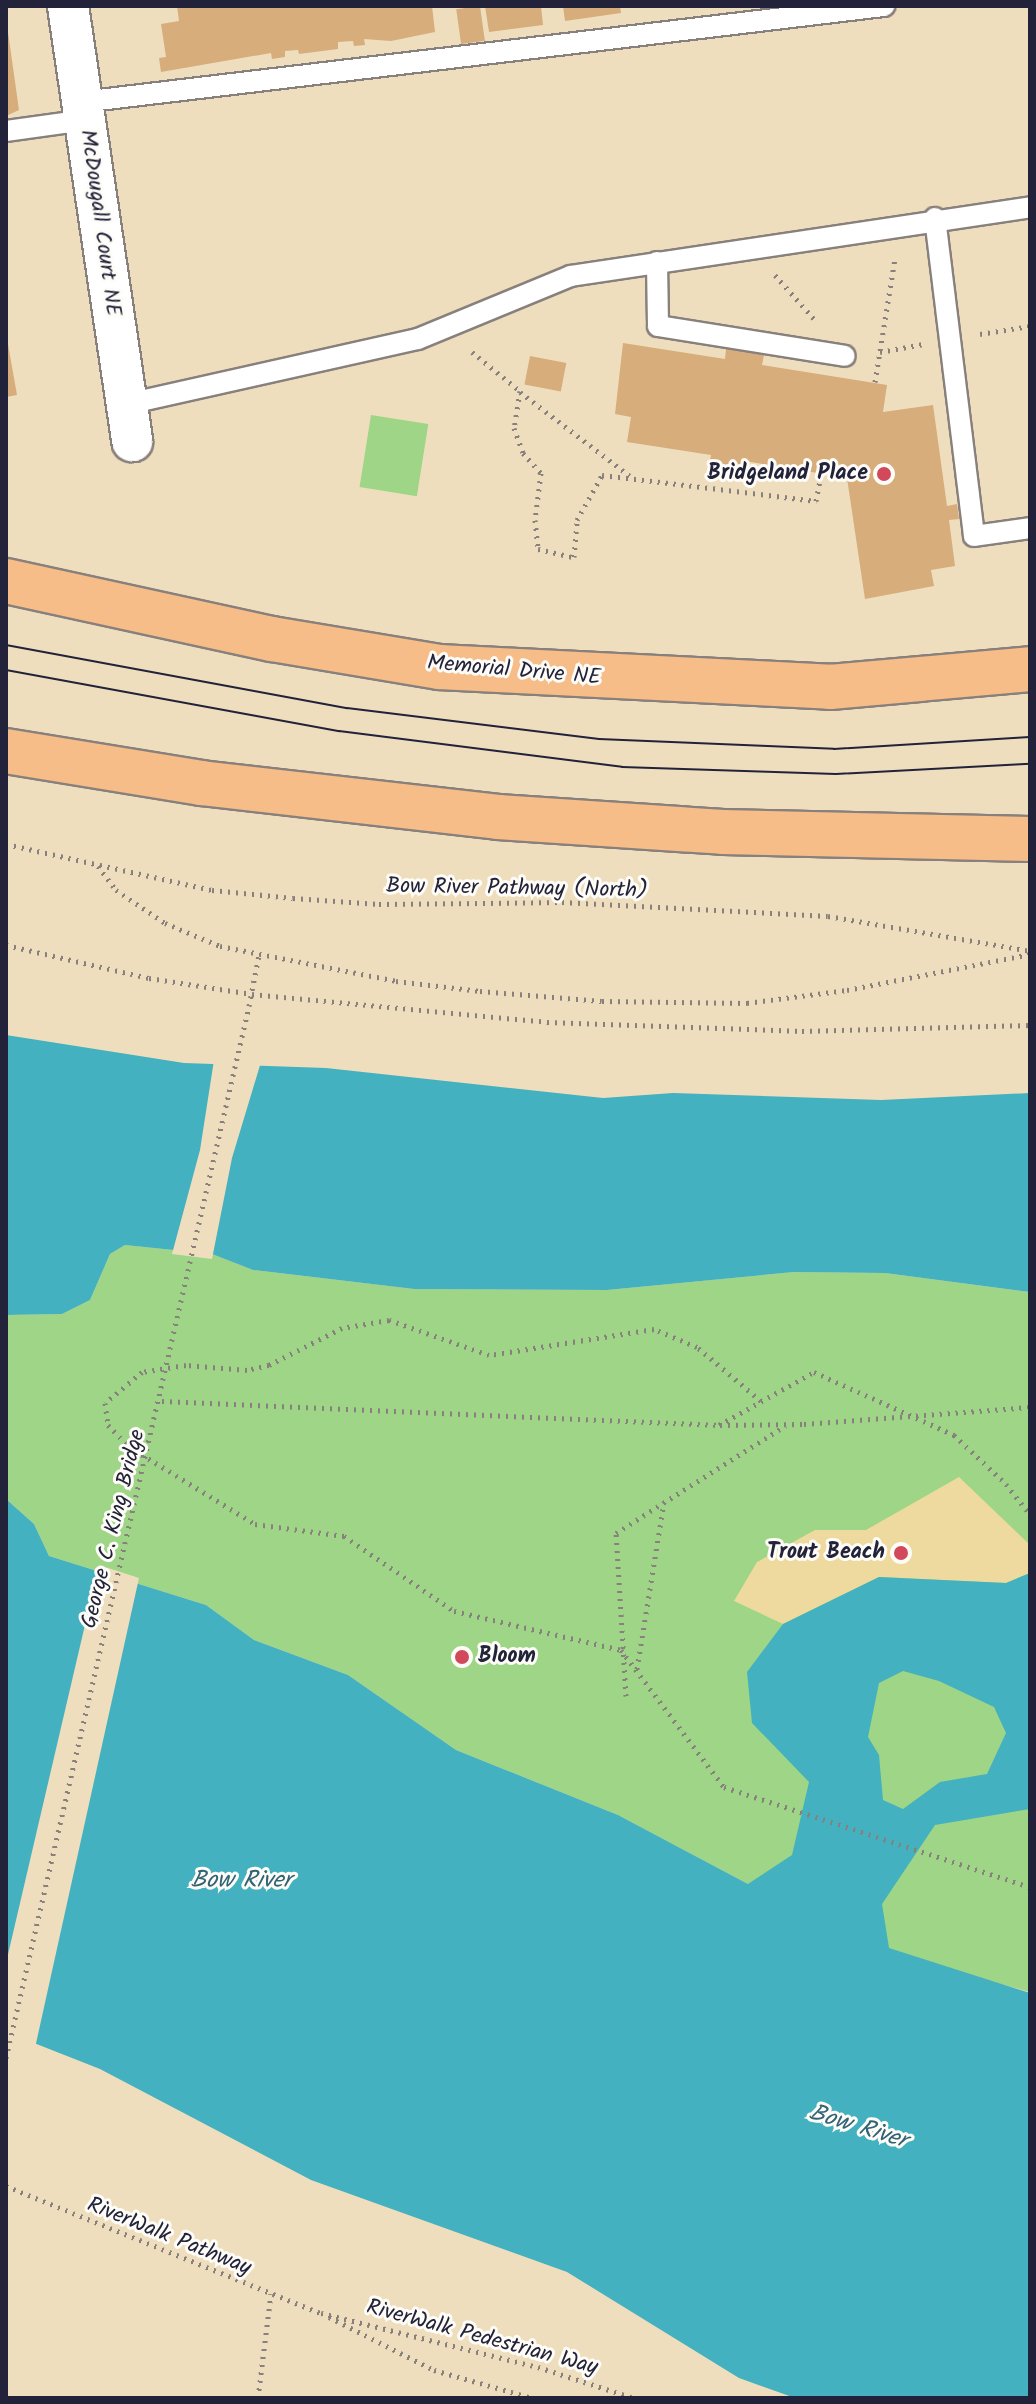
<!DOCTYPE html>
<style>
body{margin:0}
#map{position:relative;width:1036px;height:2404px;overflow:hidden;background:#efdebd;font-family:Kalam,sans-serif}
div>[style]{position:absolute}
.green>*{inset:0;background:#9ed586;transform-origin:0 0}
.sand>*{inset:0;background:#eeda9e}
.water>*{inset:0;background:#43b1bf}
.pier>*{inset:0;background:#efdebd}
.building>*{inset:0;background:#d7ad7b;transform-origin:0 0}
.path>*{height:5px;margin-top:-2.5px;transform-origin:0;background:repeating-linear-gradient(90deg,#88807c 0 2px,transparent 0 8px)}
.roads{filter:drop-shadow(2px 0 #88807c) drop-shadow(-2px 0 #88807c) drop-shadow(0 2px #88807c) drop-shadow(0 -2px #88807c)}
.service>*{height:20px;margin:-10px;padding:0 10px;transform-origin:10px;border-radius:10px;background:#fff}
.minor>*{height:40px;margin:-20px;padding:0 20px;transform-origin:20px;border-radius:20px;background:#fff}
.trunk>*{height:44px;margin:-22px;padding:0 22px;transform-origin:22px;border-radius:22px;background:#f7bd88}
.tram>*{height:2px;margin:-1px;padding:0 1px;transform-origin:1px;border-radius:1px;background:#22223b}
.path-bridge>*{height:5px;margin-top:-2.5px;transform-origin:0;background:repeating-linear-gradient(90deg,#88807c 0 2px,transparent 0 8px)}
.dots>*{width:22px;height:22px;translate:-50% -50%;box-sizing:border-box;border:4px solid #fdfcf7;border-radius:50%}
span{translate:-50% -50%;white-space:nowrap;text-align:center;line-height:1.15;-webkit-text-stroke:6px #fdfcf7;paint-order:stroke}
.street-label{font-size:22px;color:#22223b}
.poi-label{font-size:22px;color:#22223b;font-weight:700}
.right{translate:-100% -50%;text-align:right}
.left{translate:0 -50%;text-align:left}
.water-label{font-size:24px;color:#316276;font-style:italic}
.frame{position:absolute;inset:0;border:8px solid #22223b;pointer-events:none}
</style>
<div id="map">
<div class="green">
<div style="left:371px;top:415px;width:58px;height:73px;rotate:9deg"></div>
<div style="clip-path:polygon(125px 1245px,212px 1254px,253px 1270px,414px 1289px,607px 1290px,794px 1272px,885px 1273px,1030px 1292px,1030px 1992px,911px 1959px,748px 1884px,618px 1815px,456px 1750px,348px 1675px,254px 1640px,206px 1605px,49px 1556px,34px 1524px,6px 1499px,6px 1315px,62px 1314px,90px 1300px,110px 1254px)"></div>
</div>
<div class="sand">
<div style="clip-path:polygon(959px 1477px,1030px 1545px,1030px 1573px,1006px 1583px,879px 1577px,783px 1624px,734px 1601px,757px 1562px,815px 1530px,866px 1530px)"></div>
</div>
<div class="water">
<div style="clip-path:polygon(6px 1035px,184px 1063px,326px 1068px,603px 1098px,673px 1093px,881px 1100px,1030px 1093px,1030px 1292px,885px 1273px,794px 1272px,607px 1290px,414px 1289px,253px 1270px,212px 1254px,125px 1245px,110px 1254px,90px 1300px,62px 1314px,6px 1315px)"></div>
<div style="clip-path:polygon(evenodd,6px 1499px,34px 1524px,49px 1556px,206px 1605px,254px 1640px,348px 1675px,456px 1750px,618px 1815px,748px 1884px,792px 1855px,809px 1782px,752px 1723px,747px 1672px,783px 1624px,879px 1577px,1006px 1583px,1030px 1573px,1030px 1809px,935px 1825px,882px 1904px,889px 1948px,1030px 1993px,1030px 2398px,795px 2398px,739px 2378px,567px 2272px,311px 2180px,100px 2069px,6px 2032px,6px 1499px,903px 1671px,939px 1681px,994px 1707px,1006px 1733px,987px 1774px,940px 1782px,903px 1809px,883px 1800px,879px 1755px,868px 1737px,879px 1683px,903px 1671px)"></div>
</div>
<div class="pier">
<div style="clip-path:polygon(214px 1060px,261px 1062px,232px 1158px,212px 1259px,172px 1254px,200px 1150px)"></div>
<div style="clip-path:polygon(99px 1565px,139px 1578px,35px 2048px,6px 2036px,6px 1963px)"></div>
</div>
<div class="building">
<div style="clip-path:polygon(177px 6px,432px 6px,435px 32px,391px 41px,364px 39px,365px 45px,354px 46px,353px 41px,338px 42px,338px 49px,299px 54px,298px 50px,285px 51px,285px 57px,272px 59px,271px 53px,161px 72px,159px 58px,166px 57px,161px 24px,179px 21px)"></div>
<div style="left:480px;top:6px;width:35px;height:24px;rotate:82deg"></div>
<div style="clip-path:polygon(485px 6px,541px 6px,543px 25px,489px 32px)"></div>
<div style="clip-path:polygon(563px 6px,620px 6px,621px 13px,565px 21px)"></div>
<div style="clip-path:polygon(8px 32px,19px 110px,6px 116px,6px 33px)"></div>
<div style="clip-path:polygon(6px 333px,17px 395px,6px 397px)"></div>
<div style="clip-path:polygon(623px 343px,725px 359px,726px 349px,764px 355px,762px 365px,887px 385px,883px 412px,933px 405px,947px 506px,957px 504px,959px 519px,949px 520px,955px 566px,931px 570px,934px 586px,865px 599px,847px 478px,745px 461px,743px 470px,709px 465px,711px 455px,627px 442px,631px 417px,615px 414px)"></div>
<div style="left:530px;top:356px;width:37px;height:29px;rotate:11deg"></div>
</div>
<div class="path">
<div style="left:775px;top:275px;width:62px;rotate:48.3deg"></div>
<div style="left:980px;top:334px;width:51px;rotate:-9.1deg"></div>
<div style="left:472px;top:352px;width:62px;rotate:39.1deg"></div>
<div style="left:520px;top:391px;width:37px;rotate:99deg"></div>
<div style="left:514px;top:428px;width:27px;rotate:70deg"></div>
<div style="left:523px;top:453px;width:27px;rotate:48deg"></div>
<div style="left:541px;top:473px;width:47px;rotate:97.3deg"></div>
<div style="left:535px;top:520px;width:29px;rotate:84deg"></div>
<div style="left:538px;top:549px;width:37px;rotate:13deg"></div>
<div style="left:574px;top:557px;width:37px;rotate:-85deg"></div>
<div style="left:577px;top:520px;width:51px;rotate:-60.9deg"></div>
<div style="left:602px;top:475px;width:216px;rotate:6.9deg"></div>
<div style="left:816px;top:501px;width:25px;rotate:-79deg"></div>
<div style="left:880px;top:352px;width:44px;rotate:-10.5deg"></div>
<div style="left:875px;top:382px;width:126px;rotate:-80.8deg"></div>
<div style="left:520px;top:392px;width:138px;rotate:37.4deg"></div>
<div style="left:6px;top:844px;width:211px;rotate:12.6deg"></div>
<div style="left:212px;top:890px;width:81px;rotate:5.6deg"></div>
<div style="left:293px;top:898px;width:86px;rotate:4deg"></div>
<div style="left:379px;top:904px;width:183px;rotate:-0.6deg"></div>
<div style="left:562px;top:902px;width:266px;rotate:3deg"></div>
<div style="left:828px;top:916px;width:205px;rotate:9.8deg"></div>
<div style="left:98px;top:866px;width:30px;rotate:53deg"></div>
<div style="left:116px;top:890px;width:59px;rotate:34deg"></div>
<div style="left:165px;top:923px;width:60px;rotate:22.7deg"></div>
<div style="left:220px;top:946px;width:179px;rotate:11.2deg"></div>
<div style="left:396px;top:981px;width:85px;rotate:6.8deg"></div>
<div style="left:480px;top:991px;width:122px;rotate:4.7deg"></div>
<div style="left:602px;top:1001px;width:145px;rotate:0.8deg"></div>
<div style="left:747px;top:1003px;width:101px;rotate:-7.4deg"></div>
<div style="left:847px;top:990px;width:187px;rotate:-11.1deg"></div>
<div style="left:6px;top:945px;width:147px;rotate:13deg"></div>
<div style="left:149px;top:978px;width:104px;rotate:8.8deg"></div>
<div style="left:252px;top:994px;width:296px;rotate:5.4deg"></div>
<div style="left:547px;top:1022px;width:255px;rotate:2deg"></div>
<div style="left:802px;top:1031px;width:228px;rotate:-1.5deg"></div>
<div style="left:249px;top:1006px;width:52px;rotate:-78.9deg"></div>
<div style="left:162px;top:1401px;width:558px;rotate:2.47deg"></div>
<div style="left:719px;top:1425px;width:109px;rotate:-29.2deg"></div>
<div style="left:814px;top:1372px;width:154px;rotate:24.2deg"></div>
<div style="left:954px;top:1435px;width:71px;rotate:43.3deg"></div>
<div style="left:1006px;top:1484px;width:39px;rotate:52deg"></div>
<div style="left:761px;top:1401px;width:84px;rotate:-139.8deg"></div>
<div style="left:697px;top:1347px;width:47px;rotate:-157.3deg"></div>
<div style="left:654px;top:1329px;width:167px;rotate:171deg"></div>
<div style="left:489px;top:1355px;width:106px;rotate:-160.7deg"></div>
<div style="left:389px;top:1320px;width:48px;rotate:170.3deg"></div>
<div style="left:342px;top:1328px;width:82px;rotate:153.1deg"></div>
<div style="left:269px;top:1365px;width:23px;rotate:167deg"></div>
<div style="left:247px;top:1370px;width:61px;rotate:-175.3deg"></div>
<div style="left:186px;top:1365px;width:45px;rotate:171deg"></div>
<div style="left:142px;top:1372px;width:48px;rotate:140deg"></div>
<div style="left:105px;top:1403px;width:22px;rotate:82deg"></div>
<div style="left:108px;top:1425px;width:29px;rotate:46deg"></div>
<div style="left:128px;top:1446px;width:149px;rotate:31.6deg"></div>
<div style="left:255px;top:1524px;width:90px;rotate:7.7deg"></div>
<div style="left:344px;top:1536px;width:133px;rotate:34.3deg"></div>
<div style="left:454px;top:1611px;width:171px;rotate:13.1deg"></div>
<div style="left:621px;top:1650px;width:171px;rotate:53.1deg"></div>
<div style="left:724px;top:1787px;width:322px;rotate:18.1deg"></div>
<div style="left:720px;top:1425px;width:84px;rotate:-0.7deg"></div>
<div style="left:804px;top:1424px;width:227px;rotate:-4.3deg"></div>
<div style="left:637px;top:1669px;width:169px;rotate:-80.8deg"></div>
<div style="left:626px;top:1696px;width:163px;rotate:-93.5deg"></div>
<div style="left:616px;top:1533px;width:201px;rotate:-32.4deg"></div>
<div style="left:6px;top:2186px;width:340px;rotate:22deg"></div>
<div style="left:321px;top:2313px;width:224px;rotate:14deg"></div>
<div style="left:538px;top:2367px;width:101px;rotate:17.9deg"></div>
<div style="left:329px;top:2317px;width:118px;rotate:26.8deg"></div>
<div style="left:434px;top:2370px;width:102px;rotate:15.9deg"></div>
<div style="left:258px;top:2398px;width:105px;rotate:-82.9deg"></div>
</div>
<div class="roads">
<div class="service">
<div style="left:82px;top:102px;width:808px;rotate:-6.83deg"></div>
<div style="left:6px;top:131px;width:80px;rotate:-7.9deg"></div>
<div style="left:935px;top:218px;width:320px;rotate:83deg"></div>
<div style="left:974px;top:536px;width:57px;rotate:-8.1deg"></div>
<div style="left:657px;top:262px;width:64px;rotate:89.1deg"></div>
<div style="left:658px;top:326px;width:189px;rotate:9.1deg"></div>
<div style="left:127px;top:404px;width:298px;rotate:-12.6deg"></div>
<div style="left:418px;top:339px;width:165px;rotate:-22.4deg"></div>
<div style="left:571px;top:276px;width:464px;rotate:-8.5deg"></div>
</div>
<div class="minor">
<div style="left:68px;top:6px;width:440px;rotate:81.6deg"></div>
</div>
<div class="trunk">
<div style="left:6px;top:581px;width:272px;rotate:12.3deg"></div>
<div style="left:272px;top:639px;width:169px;rotate:9.5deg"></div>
<div style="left:439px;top:667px;width:392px;rotate:2.9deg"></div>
<div style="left:830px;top:687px;width:201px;rotate:-5.1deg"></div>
<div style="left:6px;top:751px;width:198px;rotate:9.3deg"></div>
<div style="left:201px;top:783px;width:299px;rotate:6.5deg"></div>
<div style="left:498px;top:817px;width:225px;rotate:3.8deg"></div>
<div style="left:723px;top:832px;width:307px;rotate:1.3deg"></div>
</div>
</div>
<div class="tram">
<div style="left:6px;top:645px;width:347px;rotate:10.5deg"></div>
<div style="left:347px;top:708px;width:254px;rotate:7deg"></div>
<div style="left:599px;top:739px;width:235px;rotate:2.4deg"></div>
<div style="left:834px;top:749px;width:196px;rotate:-3.5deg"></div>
<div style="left:6px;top:670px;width:339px;rotate:10.4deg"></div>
<div style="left:339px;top:731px;width:285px;rotate:7.2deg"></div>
<div style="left:622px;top:767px;width:214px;rotate:1.9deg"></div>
<div style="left:836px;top:774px;width:194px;rotate:-3deg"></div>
</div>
<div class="path-bridge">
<div style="left:6px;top:2058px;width:1080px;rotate:-76.99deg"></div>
</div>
<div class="dots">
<div style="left:884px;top:474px;background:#d1495b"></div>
<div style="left:901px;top:1553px;background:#d1495b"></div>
<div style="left:462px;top:1657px;background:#d1495b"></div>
</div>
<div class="street-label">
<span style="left:100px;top:223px;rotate:82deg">McDougall Court NE</span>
<span style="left:514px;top:671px;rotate:5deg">Memorial Drive NE</span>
<span style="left:517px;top:889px;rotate:1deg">Bow River Pathway (North)</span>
<span style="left:114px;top:1529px;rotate:-76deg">George C. King Bridge</span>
<span style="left:169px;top:2237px;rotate:22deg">RiverWalk Pathway</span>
<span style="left:482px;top:2338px;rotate:15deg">RiverWalk Pedestrian Way</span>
</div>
<div class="poi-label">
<span class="right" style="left:868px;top:474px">Bridgeland Place</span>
<span class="right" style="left:885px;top:1553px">Trout Beach</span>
<span class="left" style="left:478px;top:1657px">Bloom</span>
</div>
<div class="water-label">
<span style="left:241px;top:1881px">Bow River</span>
<span style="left:858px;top:2127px;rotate:17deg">Bow River</span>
</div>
<div class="frame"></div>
</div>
